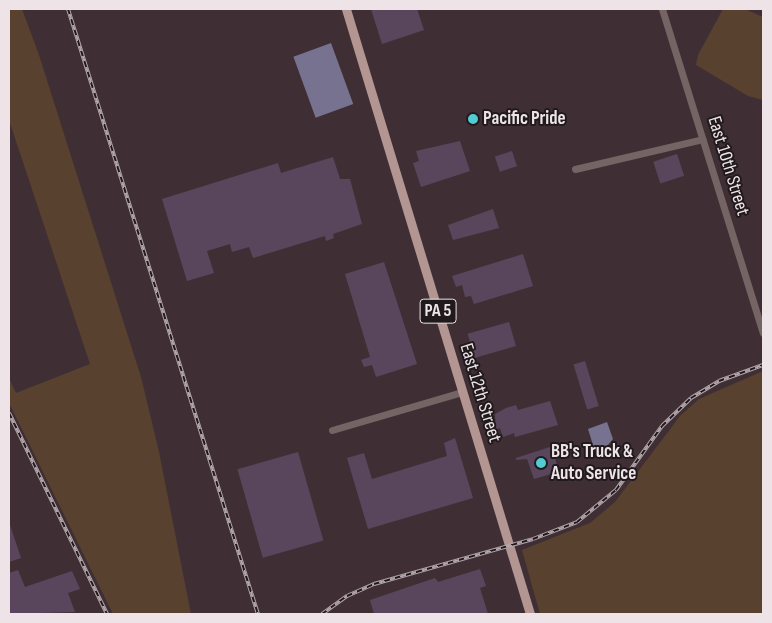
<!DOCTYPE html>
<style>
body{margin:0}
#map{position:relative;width:772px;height:623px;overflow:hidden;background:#3f2f35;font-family:"Sofia Sans Condensed",sans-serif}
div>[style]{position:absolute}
.green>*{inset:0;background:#594130}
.water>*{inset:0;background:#77728f;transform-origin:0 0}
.building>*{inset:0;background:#5a465c;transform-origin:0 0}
.minor>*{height:7px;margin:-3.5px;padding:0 3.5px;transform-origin:3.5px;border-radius:3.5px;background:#746564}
.major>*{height:9px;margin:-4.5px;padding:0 4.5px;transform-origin:4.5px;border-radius:4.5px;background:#b39592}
.rail>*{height:4px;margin-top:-2px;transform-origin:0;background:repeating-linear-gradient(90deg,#211a1c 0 5.5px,#b2a6ab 0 11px);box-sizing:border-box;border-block:1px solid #b2a6ab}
.dots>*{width:14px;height:14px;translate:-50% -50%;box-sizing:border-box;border:2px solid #211a1c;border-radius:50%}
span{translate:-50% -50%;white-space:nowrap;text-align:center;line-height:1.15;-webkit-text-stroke:4px #211a1c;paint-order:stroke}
.shield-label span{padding:1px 4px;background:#211a1c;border:1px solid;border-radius:4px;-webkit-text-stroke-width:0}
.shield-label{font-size:18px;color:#eee4e8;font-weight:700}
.poi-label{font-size:19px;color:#eee4e8;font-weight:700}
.left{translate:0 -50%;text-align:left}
.street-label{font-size:19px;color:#eee4e8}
.frame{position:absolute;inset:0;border:10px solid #eee4e8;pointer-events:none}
</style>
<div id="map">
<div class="green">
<div style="clip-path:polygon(9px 9px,22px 9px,39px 55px,141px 377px,159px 452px,191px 614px,113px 614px,9px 403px,9px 378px,16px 393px,90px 364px,9px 120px)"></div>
<div style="clip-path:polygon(723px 9px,745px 9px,763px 17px,763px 100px,748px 96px,696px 65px,698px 55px)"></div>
<div style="clip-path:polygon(763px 371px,763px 614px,540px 614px,522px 550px,590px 523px,615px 502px,680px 416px,699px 399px)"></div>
</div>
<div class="water">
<div style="left:331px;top:43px;width:65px;height:40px;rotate:70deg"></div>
<div style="clip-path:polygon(607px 422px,613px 439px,597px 458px,588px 429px)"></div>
</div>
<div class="building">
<div style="clip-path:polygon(371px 9px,417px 9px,424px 30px,382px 44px)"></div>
<div style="clip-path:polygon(460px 141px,470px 171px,421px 187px,413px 163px,419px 161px,416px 151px)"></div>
<div style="left:512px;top:151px;width:16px;height:18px;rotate:72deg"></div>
<div style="left:677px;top:154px;width:23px;height:25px;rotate:72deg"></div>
<div style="clip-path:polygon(333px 157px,340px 179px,350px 179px,362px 224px,333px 234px,334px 238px,326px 241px,325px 236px,253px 258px,249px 247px,232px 252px,230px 244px,207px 251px,214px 273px,187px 281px,162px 199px,278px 163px,281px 173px)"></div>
<div style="clip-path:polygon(493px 209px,499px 228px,453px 240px,448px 225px)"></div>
<div style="clip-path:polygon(523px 254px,533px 286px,474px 304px,471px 296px,465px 297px,462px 285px,456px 287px,452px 276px)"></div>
<div style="clip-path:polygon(384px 262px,417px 364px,376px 377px,372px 365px,364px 367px,361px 360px,370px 357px,345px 274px)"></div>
<div style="left:509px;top:322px;width:25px;height:43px;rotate:74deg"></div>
<div style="left:585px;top:361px;width:47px;height:12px;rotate:73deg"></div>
<div style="clip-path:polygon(550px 401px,558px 425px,515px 437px,514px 433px,503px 437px,500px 428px,496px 430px,495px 414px,506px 408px,516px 405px,518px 410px)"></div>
<div style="clip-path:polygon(455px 438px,473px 498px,368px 529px,347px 458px,364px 453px,372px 479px,447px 456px,444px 443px)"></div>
<div style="clip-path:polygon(553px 446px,558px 472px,534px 479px,527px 459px,516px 460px,516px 458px)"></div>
<div style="left:298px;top:452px;width:92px;height:63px;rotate:74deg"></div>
<div style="clip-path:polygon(9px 522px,21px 558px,9px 562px)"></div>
<div style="clip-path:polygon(480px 569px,486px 586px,480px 588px,488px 614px,374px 614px,370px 600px,435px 578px,438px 582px)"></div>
<div style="clip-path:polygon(18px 570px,25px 587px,72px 571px,80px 589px,68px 593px,75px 612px,9px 614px,9px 573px)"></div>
</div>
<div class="minor">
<div style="left:662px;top:9px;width:339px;rotate:72.7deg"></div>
<div style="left:575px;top:169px;width:131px;rotate:-13.2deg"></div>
<div style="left:332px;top:430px;width:135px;rotate:-16.3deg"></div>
</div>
<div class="major">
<div style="left:346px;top:9px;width:632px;rotate:73.08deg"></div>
</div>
<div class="rail">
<div style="left:68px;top:9px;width:634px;rotate:72.57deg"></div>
<div style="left:9px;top:413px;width:224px;rotate:64deg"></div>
<div style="left:322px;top:614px;width:31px;rotate:-36deg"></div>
<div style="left:347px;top:596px;width:30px;rotate:-24deg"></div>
<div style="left:374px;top:584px;width:165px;rotate:-15.8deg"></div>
<div style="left:533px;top:539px;width:47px;rotate:-21.1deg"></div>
<div style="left:577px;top:522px;width:50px;rotate:-39.4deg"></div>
<div style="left:616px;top:490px;width:79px;rotate:-54.3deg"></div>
<div style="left:662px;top:426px;width:40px;rotate:-44deg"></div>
<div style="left:691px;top:398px;width:33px;rotate:-31deg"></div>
<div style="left:719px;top:381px;width:47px;rotate:-20deg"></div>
</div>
<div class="dots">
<div style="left:473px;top:119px;background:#51ccd2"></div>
<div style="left:541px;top:463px;background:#51ccd2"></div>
</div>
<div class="shield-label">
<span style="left:438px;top:311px">PA 5</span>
</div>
<div class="poi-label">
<span class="left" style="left:483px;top:119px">Pacific Pride</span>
<span class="left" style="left:551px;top:463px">BB's Truck &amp;<br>Auto Service</span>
</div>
<div class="street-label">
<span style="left:728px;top:166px;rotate:73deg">East 10th Street</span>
<span style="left:480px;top:393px;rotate:73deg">East 12th Street</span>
</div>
<div class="frame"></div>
</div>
